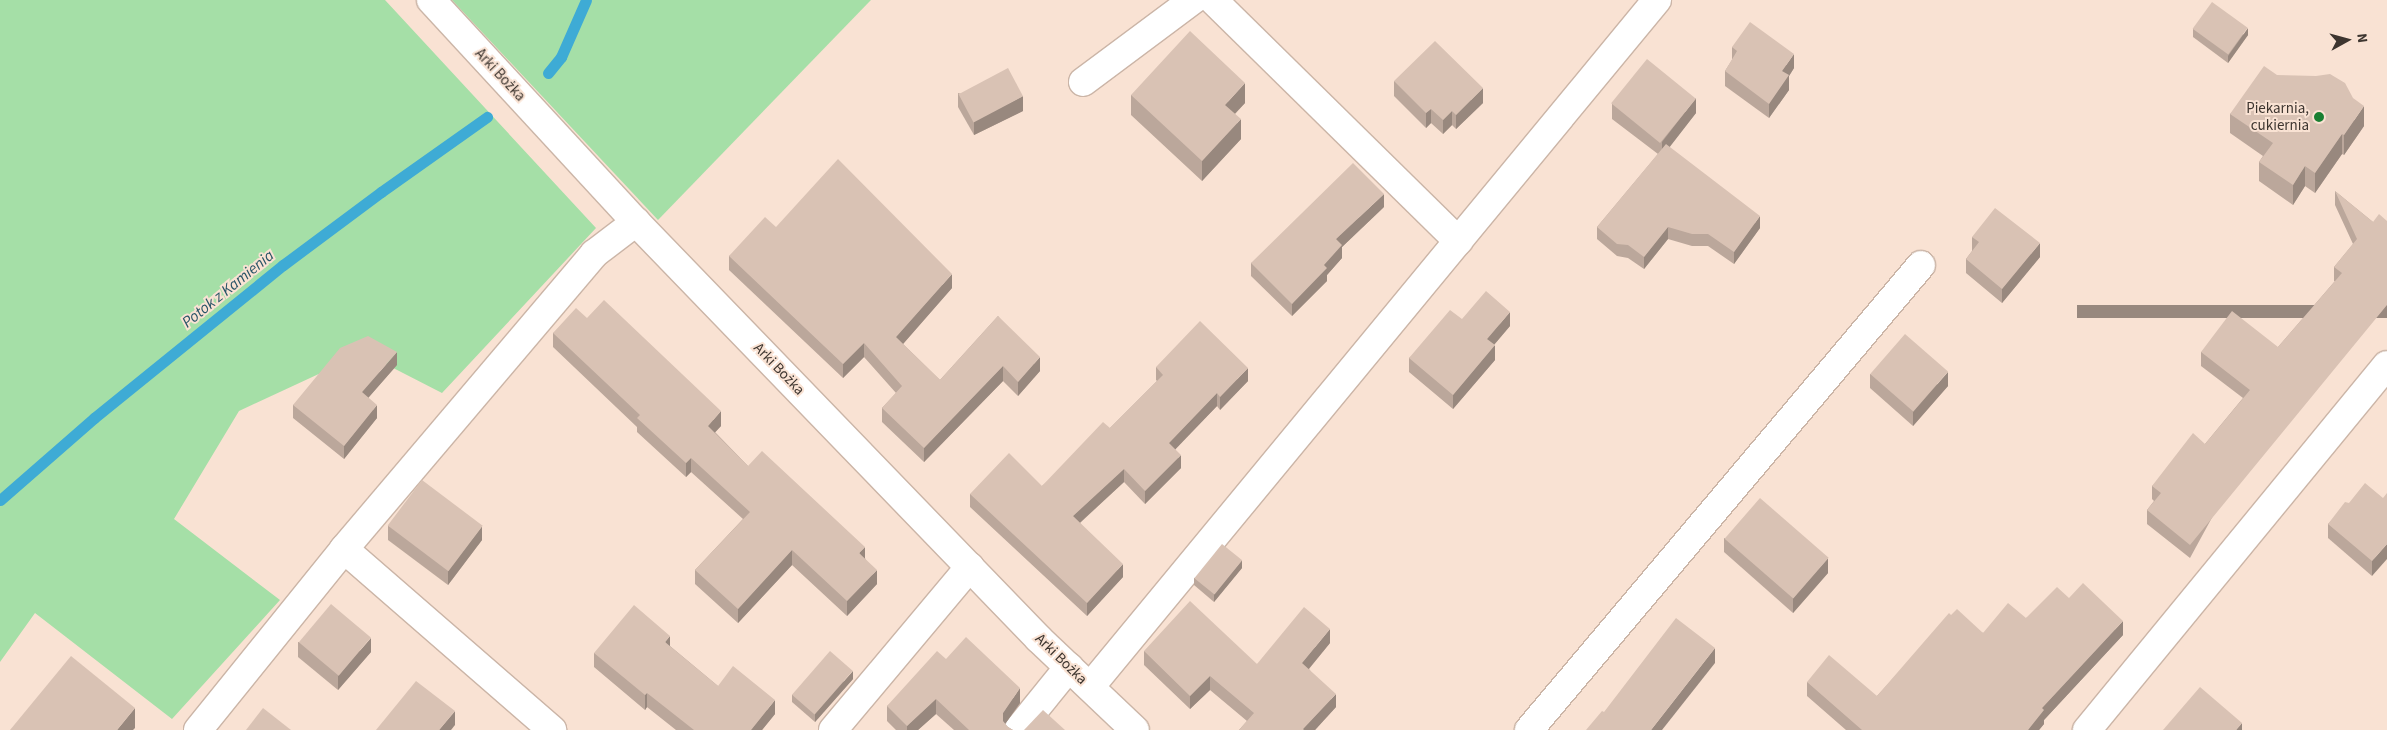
<!DOCTYPE html>
<meta charset="utf-8">
<style>
body{margin:0}
#map{position:relative;width:2387px;height:730px;overflow:hidden;background:#f9e2d3;font-family:"Source Sans 3",sans-serif}
div>[style]{position:absolute}
.green>*{inset:0;background:#a5dfa7}
.stream>*{height:11px;margin:-5.5px;padding:0 5.5px;transform-origin:5.5px;border-radius:5.5px;background:#3eabd5}
.roads{filter:drop-shadow(1px 0 #cbb5a7) drop-shadow(-1px 0 #cbb5a7) drop-shadow(0 1px #cbb5a7) drop-shadow(0 -1px #cbb5a7)}
.minor>*{height:28px;margin:-14px;padding:0 14px;transform-origin:14px;border-radius:14px;background:#fff}
.wall>*{inset:0;background:#bba79b}
.shaded-wall>*{inset:0;background:#98887e;transform-origin:0 0}
.building>*{inset:0;background:#d9c2b4;transform-origin:0 0}
.dots>*{width:14px;height:14px;translate:-50% -50%;box-sizing:border-box;border:2px solid #f9e2d3;border-radius:50%}
span{translate:-50% -50%;white-space:nowrap;text-align:center;line-height:1.15;-webkit-text-stroke:4px #f9e2d3;paint-order:stroke}
.street-label{font-size:15px;color:#3d352f}
.poi-label{font-size:15px;color:#3d352f}
.right{translate:-100% -50%;text-align:right}
.water-label{font-size:16px;color:#285467;font-style:italic}
.north{position:absolute;left:2322px;top:15px;width:50px;height:50px;-webkit-text-stroke:4px #f9e2d3;paint-order:stroke;rotate:83deg;font-size:14px;font-weight:700;line-height:20px;text-align:center;color:#3d352f}
.north::after{content:'';display:block;margin:auto;width:18px;height:22px;background:#3d352f;clip-path:polygon(50% 0,100% 100%,50% 72%,0 100%)}
</style>
<div id="map">
<div class="green">
<div style="clip-path:polygon(0 0,385px 0,596px 228px,442px 393px,364px 353px,239px 411px,174px 519px,280px 600px,172px 719px,35px 613px,0 662px)"></div>
<div style="clip-path:polygon(452px 0,871px 0,658px 220px)"></div>
</div>
<div class="stream">
<div style="left:548px;top:73px;width:21px;rotate:-51deg"></div>
<div style="left:561px;top:57px;width:62px;rotate:-66.3deg"></div>
<div style="left:0;top:500px;width:125px;rotate:-41.1deg"></div>
<div style="left:94px;top:418px;width:243px;rotate:-39deg"></div>
<div style="left:283px;top:265px;width:122px;rotate:-36.7deg"></div>
<div style="left:381px;top:192px;width:130px;rotate:-35.3deg"></div>
</div>
<div class="roads">
<div class="minor">
<div style="left:431px;top:0;width:302px;rotate:47.3deg"></div>
<div style="left:636px;top:222px;width:580px;rotate:45.98deg"></div>
<div style="left:1039px;top:639px;width:132px;rotate:43.5deg"></div>
<div style="left:1213px;top:0;width:344px;rotate:44.5deg"></div>
<div style="left:1083px;top:82px;width:137px;rotate:-36.7deg"></div>
<div style="left:344px;top:549px;width:276px;rotate:41deg"></div>
<div style="left:1090px;top:687px;width:891px;rotate:-50.47deg"></div>
<div style="left:198px;top:730px;width:233px;rotate:-51.1deg"></div>
<div style="left:344px;top:549px;width:387px;rotate:-49.7deg"></div>
<div style="left:594px;top:254px;width:53px;rotate:-37.3deg"></div>
<div style="left:833px;top:730px;width:213px;rotate:-50deg"></div>
<div style="left:1018px;top:730px;width:81px;rotate:-51deg"></div>
<div style="left:1529px;top:730px;width:608px;rotate:-49.87deg"></div>
<div style="left:2087px;top:730px;width:472px;rotate:-50.6deg"></div>
</div>
</div>
<div class="wall">
<div style="clip-path:polygon(2193px 29px,2248px 35px,2228px 63px,2193px 37px)"></div>
<div style="clip-path:polygon(1732px 47px,1794px 68px,1789px 76px,1789px 90px,1769px 118px,1725px 86px,1725px 71px,1732px 60px)"></div>
<div style="clip-path:polygon(2277px 75px,2364px 126px,2344px 155px,2342px 154px,2315px 193px,2305px 186px,2293px 205px,2259px 181px,2259px 162px,2263px 156px,2230px 133px,2230px 114px)"></div>
<div style="clip-path:polygon(1394px 81px,1483px 103px,1456px 129px,1452px 125px,1443px 134px,1431px 123px,1426px 128px,1394px 96px)"></div>
<div style="clip-path:polygon(958px 93px,1023px 111px,974px 135px,958px 107px)"></div>
<div style="clip-path:polygon(1131px 95px,1245px 103px,1235px 114px,1241px 139px,1202px 181px,1131px 115px)"></div>
<div style="clip-path:polygon(1612px 104px,1696px 113px,1669px 147px,1760px 228px,1734px 264px,1708px 246px,1692px 246px,1668px 239px,1644px 269px,1628px 258px,1617px 256px,1597px 239px,1597px 227px,1658px 154px,1612px 119px)"></div>
<div style="clip-path:polygon(2335px 191px,2373px 222px,2190px 558px,2147px 524px,2147px 510px,2154px 501px,2152px 499px,2152px 486px,2205px 444px,2243px 398px,2201px 366px,2201px 352px,2278px 347px,2335px 281px,2334px 281px,2334px 267px,2353px 244px,2335px 205px)"></div>
<div style="clip-path:polygon(1384px 207px,1342px 247px,1342px 258px,1327px 275px,1327px 281px,1292px 316px,1251px 276px,1251px 263px)"></div>
<div style="clip-path:polygon(776px 227px,952px 288px,903px 344px,940px 380px,998px 316px,1040px 371px,1018px 396px,1003px 381px,924px 462px,882px 422px,882px 408px,896px 393px,864px 357px,843px 378px,729px 270px,729px 256px)"></div>
<div style="clip-path:polygon(1972px 237px,2040px 257px,2002px 303px,1966px 273px,1966px 259px,1972px 251px)"></div>
<div style="clip-path:polygon(587px 318px,721px 426px,715px 432px,748px 466px,865px 558px,877px 584px,847px 616px,792px 565px,738px 623px,695px 584px,695px 570px,743px 519px,691px 472px,686px 477px,637px 432px,637px 427px,553px 347px,553px 333px)"></div>
<div style="clip-path:polygon(1462px 319px,1510px 326px,1494px 345px,1495px 360px,1453px 409px,1409px 372px,1409px 358px)"></div>
<div style="clip-path:polygon(397px 365px,368px 398px,377px 418px,344px 459px,293px 418px,293px 405px)"></div>
<div style="clip-path:polygon(1156px 367px,1248px 381px,1220px 410px,1217px 406px,1175px 449px,1181px 468px,1145px 504px,1124px 482px,1080px 523px,1123px 577px,1087px 616px,970px 507px,970px 494px,1042px 486px,1110px 428px,1157px 381px,1156px 380px)"></div>
<div style="clip-path:polygon(1870px 374px,1948px 386px,1913px 426px,1870px 388px)"></div>
<div style="clip-path:polygon(2383px 498px,2372px 576px,2328px 538px,2328px 524px,2349px 503px)"></div>
<div style="clip-path:polygon(388px 526px,482px 540px,448px 585px,388px 540px)"></div>
<div style="clip-path:polygon(1724px 538px,1828px 573px,1793px 613px,1724px 552px)"></div>
<div style="clip-path:polygon(1242px 568px,1214px 602px,1194px 585px,1194px 578px)"></div>
<div style="clip-path:polygon(2069px 598px,2123px 635px,2044px 720px,2044px 724px,2039px 730px,1846px 730px,1807px 696px,1807px 682px,1877px 696px,1951px 615px,1983px 633px,2026px 618px)"></div>
<div style="clip-path:polygon(298px 642px,371px 652px,338px 690px,298px 657px)"></div>
<div style="clip-path:polygon(1330px 643px,1309px 669px,1336px 707px,1315px 730px,1239px 730px,1247px 721px,1210px 690px,1190px 709px,1144px 665px,1144px 651px,1257px 664px)"></div>
<div style="clip-path:polygon(670px 646px,718px 686px,775px 714px,762px 730px,676px 730px,647px 707px,645px 710px,594px 667px,594px 653px)"></div>
<div style="clip-path:polygon(946px 659px,1020px 703px,1005px 724px,1008px 727px,1013px 730px,954px 730px,936px 714px,918px 730px,896px 730px,887px 721px,887px 706px)"></div>
<div style="clip-path:polygon(853px 679px,815px 722px,792px 702px,792px 695px)"></div>
</div>
<div class="shaded-wall">
<div style="clip-path:polygon(2248px 28px,2248px 35px,2228px 63px,2228px 56px)"></div>
<div style="clip-path:polygon(1794px 54px,1794px 68px,1789px 76px,1789px 90px,1769px 118px,1769px 104px,1782px 71px)"></div>
<div style="clip-path:polygon(1245px 83px,1245px 103px,1225px 124px,1225px 105px)"></div>
<div style="clip-path:polygon(1483px 88px,1483px 103px,1456px 129px,1456px 115px)"></div>
<div style="clip-path:polygon(1023px 96px,1023px 111px,974px 135px,974px 121px)"></div>
<div style="clip-path:polygon(1696px 98px,1696px 113px,1662px 157px,1662px 142px)"></div>
<div style="clip-path:polygon(2364px 106px,2364px 126px,2344px 155px,2344px 135px)"></div>
<div style="clip-path:polygon(1431px 109px,1431px 123px,1426px 128px,1426px 113px)"></div>
<div style="clip-path:polygon(1452px 111px,1452px 125px,1443px 134px,1443px 120px)"></div>
<div style="clip-path:polygon(1241px 119px,1241px 139px,1202px 181px,1202px 161px)"></div>
<div style="clip-path:polygon(2342px 134px,2342px 154px,2315px 193px,2315px 173px)"></div>
<div style="clip-path:polygon(2305px 166px,2305px 186px,2293px 205px,2293px 185px)"></div>
<div style="clip-path:polygon(1384px 194px,1384px 207px,1342px 247px,1342px 258px,1327px 275px,1327px 281px,1292px 316px,1292px 304px,1336px 239px)"></div>
<div style="clip-path:polygon(1760px 216px,1760px 228px,1734px 264px,1734px 252px)"></div>
<div style="clip-path:polygon(1668px 227px,1668px 239px,1644px 269px,1644px 257px)"></div>
<div style="clip-path:polygon(2040px 243px,2040px 257px,2002px 303px,2002px 289px)"></div>
<div style="clip-path:polygon(952px 274px,952px 288px,896px 352px,896px 337px)"></div>
<div style="left:2387px;top:305px;width:13px;height:310px;rotate:90deg"></div>
<div style="clip-path:polygon(1510px 312px,1510px 326px,1487px 353px,1487px 339px)"></div>
<div style="clip-path:polygon(864px 343px,864px 357px,843px 378px,843px 364px)"></div>
<div style="clip-path:polygon(1495px 345px,1495px 360px,1453px 409px,1453px 395px)"></div>
<div style="clip-path:polygon(397px 352px,397px 365px,362px 405px,362px 392px)"></div>
<div style="clip-path:polygon(1040px 357px,1040px 371px,1018px 396px,1018px 382px)"></div>
<div style="clip-path:polygon(1003px 366px,1003px 381px,924px 462px,924px 448px)"></div>
<div style="clip-path:polygon(1248px 368px,1248px 381px,1220px 410px,1220px 397px)"></div>
<div style="clip-path:polygon(1948px 372px,1948px 386px,1913px 426px,1913px 412px)"></div>
<div style="clip-path:polygon(1217px 393px,1217px 406px,1169px 456px,1169px 443px)"></div>
<div style="clip-path:polygon(377px 405px,377px 418px,344px 459px,344px 446px)"></div>
<div style="clip-path:polygon(721px 411px,721px 426px,708px 440px,708px 426px)"></div>
<div style="clip-path:polygon(1181px 455px,1181px 468px,1145px 504px,1145px 491px)"></div>
<div style="clip-path:polygon(691px 458px,691px 472px,686px 477px,686px 463px)"></div>
<div style="clip-path:polygon(1124px 469px,1124px 482px,1073px 529px,1073px 516px)"></div>
<div style="clip-path:polygon(482px 526px,482px 540px,448px 585px,448px 571px)"></div>
<div style="clip-path:polygon(2387px 544px,2387px 559px,2372px 576px,2372px 561px)"></div>
<div style="clip-path:polygon(865px 547px,865px 561px,859px 553px)"></div>
<div style="clip-path:polygon(792px 550px,792px 565px,738px 623px,738px 609px)"></div>
<div style="clip-path:polygon(1828px 558px,1828px 573px,1793px 613px,1793px 598px)"></div>
<div style="clip-path:polygon(1242px 560px,1242px 568px,1214px 602px,1214px 594px)"></div>
<div style="clip-path:polygon(1123px 564px,1123px 577px,1087px 616px,1087px 603px)"></div>
<div style="clip-path:polygon(877px 570px,877px 584px,847px 616px,847px 601px)"></div>
<div style="clip-path:polygon(2123px 621px,2123px 635px,2044px 720px,2044px 724px,2039px 730px,2028px 730px,2042px 708px)"></div>
<div style="clip-path:polygon(1330px 629px,1330px 643px,1302px 677px,1302px 663px)"></div>
<div style="clip-path:polygon(670px 636px,670px 650px,665px 642px)"></div>
<div style="clip-path:polygon(371px 638px,371px 652px,338px 690px,338px 676px)"></div>
<div style="clip-path:polygon(1715px 648px,1715px 663px,1662px 730px,1651px 730px)"></div>
<div style="clip-path:polygon(853px 671px,853px 679px,815px 722px,815px 714px)"></div>
<div style="clip-path:polygon(1210px 676px,1210px 690px,1190px 709px,1190px 696px)"></div>
<div style="clip-path:polygon(1020px 688px,1020px 703px,1003px 727px,1003px 713px)"></div>
<div style="clip-path:polygon(647px 693px,647px 707px,645px 710px,645px 695px)"></div>
<div style="clip-path:polygon(1336px 694px,1336px 707px,1315px 730px,1303px 730px,1303px 729px)"></div>
<div style="clip-path:polygon(936px 699px,936px 714px,918px 730px,907px 730px,907px 726px)"></div>
<div style="clip-path:polygon(775px 700px,775px 714px,762px 730px,751px 730px)"></div>
<div style="clip-path:polygon(135px 708px,135px 728px,133px 730px,117px 730px)"></div>
<div style="clip-path:polygon(455px 711px,455px 725px,451px 730px,439px 730px)"></div>
<div style="clip-path:polygon(2242px 723px,2242px 730px,2236px 730px)"></div>
</div>
<div class="building">
<div style="left:2212px;top:2px;width:44px;height:33px;rotate:36deg"></div>
<div style="clip-path:polygon(1750px 22px,1794px 54px,1782px 71px,1789px 75px,1769px 104px,1725px 71px,1737px 51px,1732px 47px)"></div>
<div style="clip-path:polygon(1190px 31px,1245px 83px,1225px 105px,1241px 119px,1202px 161px,1131px 95px)"></div>
<div style="clip-path:polygon(1435px 41px,1483px 88px,1456px 115px,1452px 111px,1443px 120px,1431px 109px,1426px 113px,1394px 81px)"></div>
<div style="left:1647px;top:59px;width:63px;height:57px;rotate:39deg"></div>
<div style="clip-path:polygon(2264px 66px,2277px 75px,2316px 76px,2330px 74px,2345px 83px,2353px 98px,2364px 106px,2344px 135px,2342px 134px,2315px 173px,2305px 166px,2293px 185px,2259px 162px,2273px 143px,2230px 114px)"></div>
<div style="left:1008px;top:68px;width:32px;height:56px;rotate:62deg"></div>
<div style="clip-path:polygon(1666px 144px,1760px 216px,1734px 252px,1708px 234px,1692px 234px,1668px 227px,1644px 257px,1628px 245px,1617px 244px,1597px 227px)"></div>
<div style="clip-path:polygon(838px 159px,952px 274px,896px 337px,940px 380px,998px 316px,1040px 357px,1018px 382px,1003px 366px,924px 448px,882px 408px,902px 386px,864px 343px,843px 364px,729px 256px,765px 217px,776px 227px)"></div>
<div style="clip-path:polygon(1353px 163px,1384px 194px,1336px 239px,1342px 245px,1324px 265px,1327px 268px,1292px 304px,1251px 263px)"></div>
<div style="clip-path:polygon(2335px 191px,2373px 222px,2379px 214px,2387px 221px,2387px 305px,2190px 545px,2147px 510px,2161px 493px,2152px 486px,2193px 433px,2205px 444px,2250px 390px,2201px 352px,2232px 311px,2278px 347px,2342px 273px,2334px 267px,2357px 239px)"></div>
<div style="clip-path:polygon(1995px 208px,2040px 243px,2002px 289px,1966px 259px,1979px 242px,1972px 237px)"></div>
<div style="clip-path:polygon(1486px 291px,1510px 312px,1487px 339px,1495px 345px,1453px 395px,1409px 358px,1450px 310px,1462px 319px)"></div>
<div style="clip-path:polygon(604px 300px,721px 411px,708px 426px,748px 466px,762px 451px,865px 547px,859px 553px,877px 570px,847px 601px,792px 550px,738px 609px,695px 570px,750px 512px,691px 458px,686px 463px,637px 418px,640px 415px,553px 333px,576px 308px,587px 318px)"></div>
<div style="clip-path:polygon(1200px 321px,1248px 368px,1220px 397px,1217px 393px,1169px 443px,1181px 455px,1145px 491px,1124px 469px,1073px 516px,1123px 564px,1087px 603px,970px 494px,1009px 453px,1042px 486px,1103px 422px,1110px 428px,1163px 375px,1156px 367px)"></div>
<div style="left:1905px;top:334px;width:57px;height:53px;rotate:41deg"></div>
<div style="clip-path:polygon(368px 336px,397px 352px,362px 392px,377px 405px,344px 446px,293px 405px,340px 348px)"></div>
<div style="left:422px;top:480px;width:76px;height:57px;rotate:37deg"></div>
<div style="clip-path:polygon(2365px 483px,2383px 498px,2387px 493px,2387px 544px,2372px 561px,2328px 524px,2345px 502px,2349px 503px)"></div>
<div style="left:1760px;top:498px;width:91px;height:54px;rotate:41deg"></div>
<div style="left:1222px;top:544px;width:26px;height:44px;rotate:39deg"></div>
<div style="clip-path:polygon(2083px 583px,2123px 621px,2042px 708px,2044px 710px,2028px 730px,1862px 730px,1807px 682px,1829px 655px,1877px 696px,1949px 613px,1951px 615px,1957px 609px,1983px 633px,2008px 603px,2026px 618px,2057px 587px,2069px 598px)"></div>
<div style="clip-path:polygon(1190px 601px,1257px 664px,1304px 607px,1330px 629px,1302px 663px,1336px 694px,1303px 729px,1304px 730px,1239px 730px,1254px 713px,1210px 676px,1190px 696px,1144px 651px)"></div>
<div style="left:331px;top:604px;width:52px;height:50px;rotate:40deg"></div>
<div style="clip-path:polygon(634px 605px,670px 636px,665px 642px,718px 686px,733px 666px,775px 700px,751px 730px,694px 730px,647px 693px,645px 695px,594px 653px)"></div>
<div style="clip-path:polygon(1676px 618px,1715px 648px,1651px 730px,1586px 730px,1602px 711px,1604px 712px)"></div>
<div style="clip-path:polygon(966px 637px,1020px 688px,1003px 713px,1003px 721px,1008px 727px,1013px 730px,969px 730px,936px 699px,907px 726px,887px 706px,937px 651px,946px 659px)"></div>
<div style="left:830px;top:651px;width:30px;height:58px;rotate:41deg"></div>
<div style="clip-path:polygon(71px 656px,135px 708px,117px 730px,10px 730px)"></div>
<div style="clip-path:polygon(416px 681px,455px 711px,439px 730px,376px 730px)"></div>
<div style="clip-path:polygon(2200px 687px,2242px 723px,2236px 730px,2163px 730px)"></div>
<div style="clip-path:polygon(263px 708px,291px 730px,246px 730px)"></div>
<div style="clip-path:polygon(1043px 710px,1065px 730px,1024px 730px)"></div>
</div>
<div class="dots">
<div style="left:2319px;top:117px;background:#197f32"></div>
</div>
<div class="street-label">
<span style="left:500px;top:75px;rotate:47deg">Arki Bożka</span>
<span style="left:779px;top:369px;rotate:46deg">Arki Bożka</span>
<span style="left:1061px;top:659px;rotate:44deg">Arki Bożka</span>
</div>
<div class="poi-label">
<span class="right" style="left:2309px;top:117px">Piekarnia,<br>cukiernia</span>
</div>
<div class="water-label">
<span style="left:228px;top:289px;rotate:-39deg">Potok z Kamienia</span>
</div>
<div class="north">N</div>
</div>
